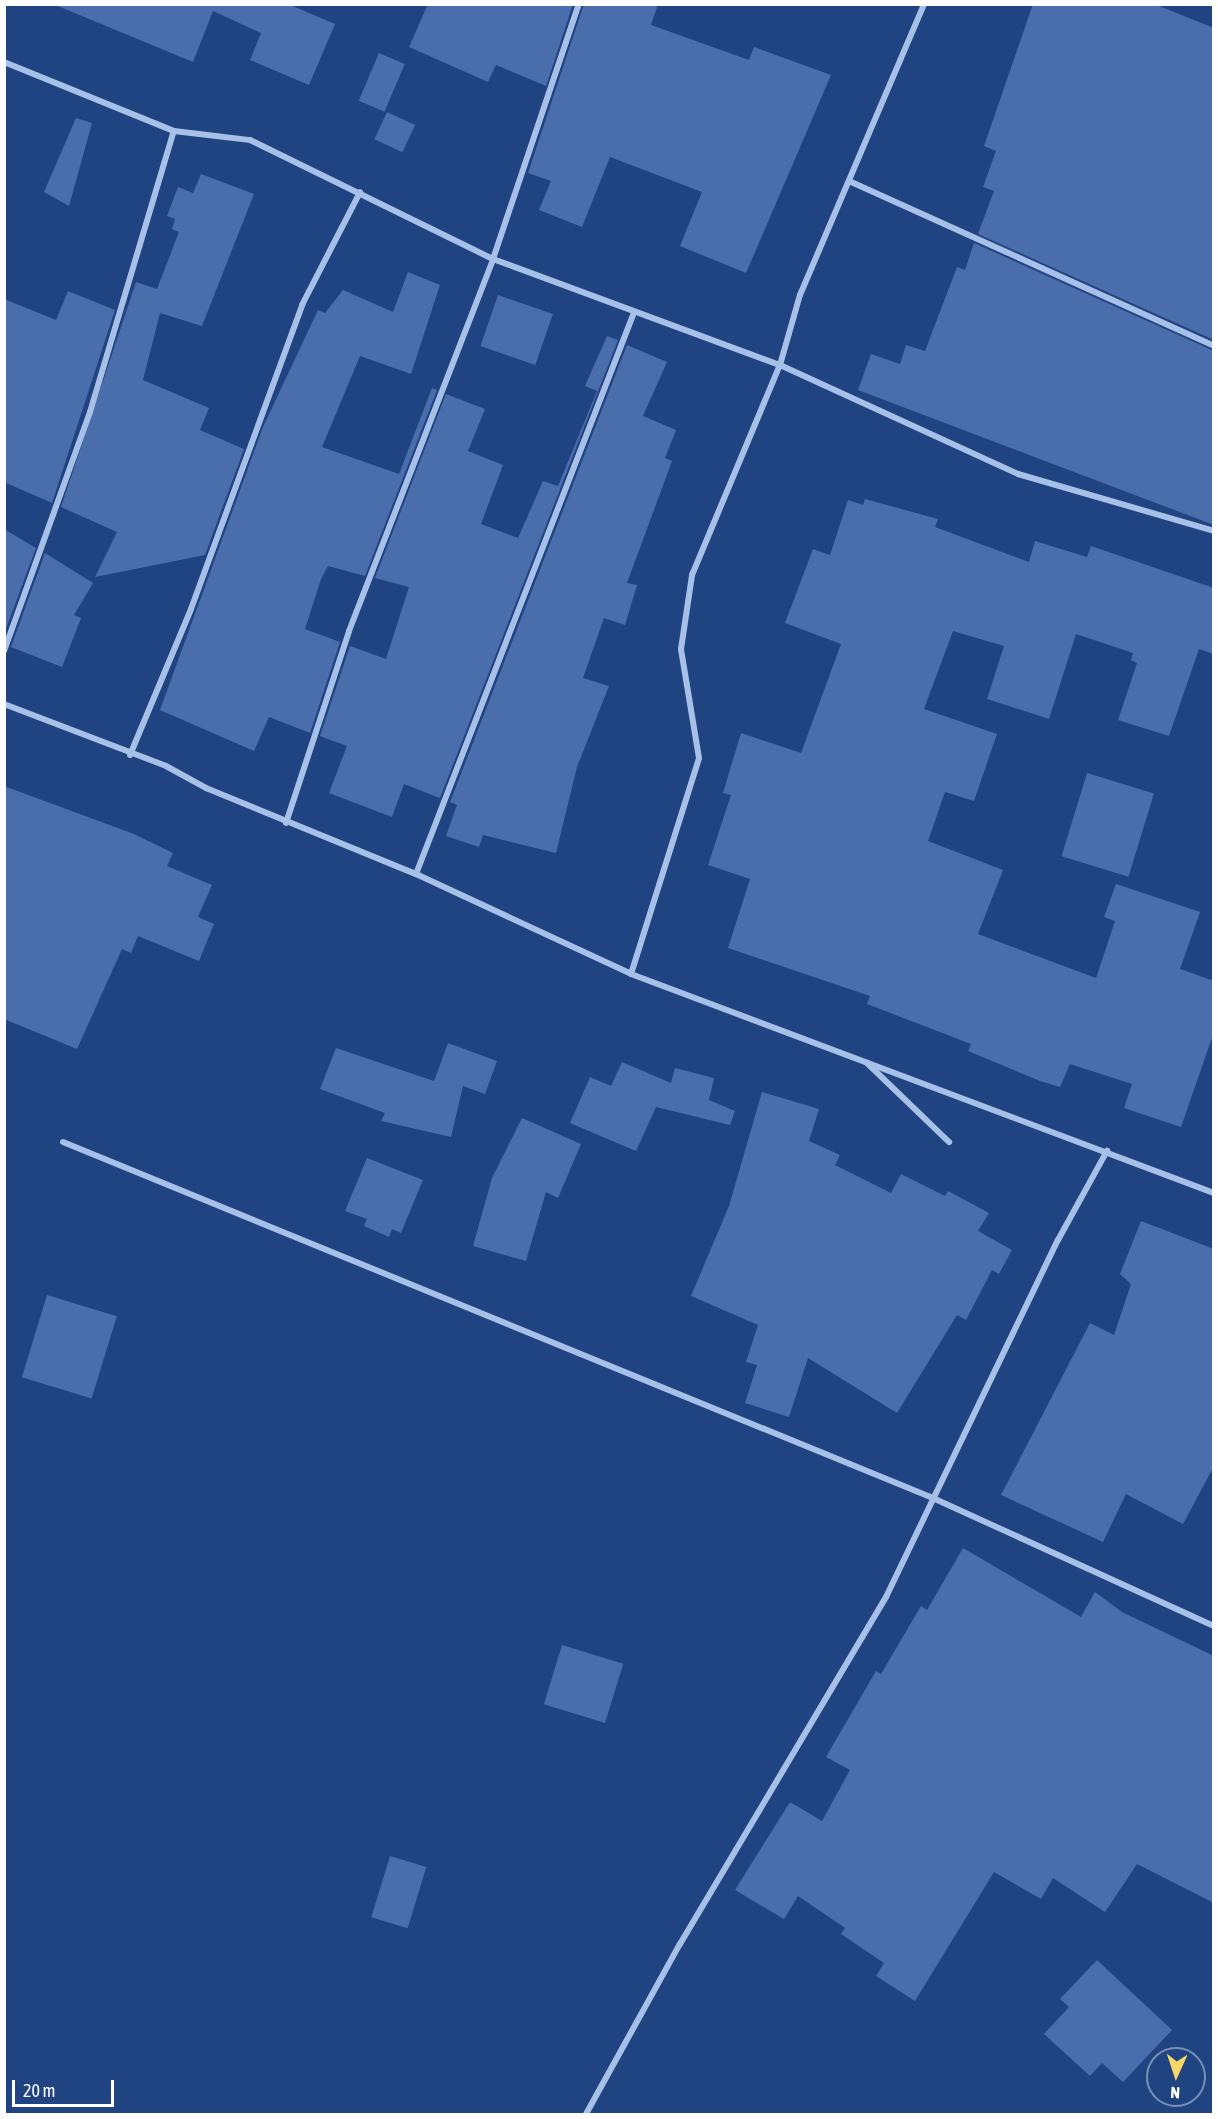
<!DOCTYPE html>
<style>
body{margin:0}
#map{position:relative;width:1218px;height:2119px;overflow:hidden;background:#204482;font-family:"Asap Condensed",sans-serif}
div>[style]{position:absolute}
.building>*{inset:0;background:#496eab;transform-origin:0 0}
.minor>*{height:6px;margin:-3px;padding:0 3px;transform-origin:3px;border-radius:3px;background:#a6c0e8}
span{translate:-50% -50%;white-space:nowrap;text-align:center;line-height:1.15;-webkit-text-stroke:4.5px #204482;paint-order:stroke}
.frame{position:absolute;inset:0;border:6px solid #fff;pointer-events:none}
.north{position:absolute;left:1146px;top:2047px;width:60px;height:60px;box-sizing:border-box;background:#204482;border:2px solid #798fb4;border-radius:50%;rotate:183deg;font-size:16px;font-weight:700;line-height:24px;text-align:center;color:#fff}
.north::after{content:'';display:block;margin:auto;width:21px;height:27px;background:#f6d667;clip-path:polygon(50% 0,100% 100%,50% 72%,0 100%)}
.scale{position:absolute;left:12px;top:2080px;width:102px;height:27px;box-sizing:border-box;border:3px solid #fff;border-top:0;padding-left:8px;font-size:18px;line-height:21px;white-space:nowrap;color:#fff;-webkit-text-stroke:4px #204482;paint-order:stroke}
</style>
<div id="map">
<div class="building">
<div style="clip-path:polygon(53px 4px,288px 4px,335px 24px,309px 85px,250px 60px,261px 33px,213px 11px,193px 62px)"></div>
<div style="clip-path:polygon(428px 4px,573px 4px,546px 86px,496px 65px,488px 82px,409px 47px)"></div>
<div style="clip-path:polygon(584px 4px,658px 4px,651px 25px,749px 60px,754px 47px,831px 75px,746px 273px,680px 246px,702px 192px,610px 157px,582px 227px,539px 210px,551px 181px,528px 173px)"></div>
<div style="clip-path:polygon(1033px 4px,1154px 4px,1214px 28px,1214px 340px,978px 234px,994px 191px,983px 187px,996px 151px,984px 146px)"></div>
<div style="left:379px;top:53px;width:28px;height:52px;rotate:23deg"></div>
<div style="left:387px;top:112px;width:31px;height:30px;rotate:25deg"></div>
<div style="clip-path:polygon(76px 118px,92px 123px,69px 206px,44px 192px)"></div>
<div style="clip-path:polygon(201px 174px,254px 194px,202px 326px,160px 313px,143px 380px,209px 408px,200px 430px,244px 449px,205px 555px,95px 577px,117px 532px,61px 507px,136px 282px,157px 289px,179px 232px,172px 229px,175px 219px,167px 216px,178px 187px,193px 193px)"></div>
<div style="clip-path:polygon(974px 243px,1214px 351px,1214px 525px,858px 390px,871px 354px,900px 364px,906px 345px,925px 351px,957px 267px,965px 270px)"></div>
<div style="clip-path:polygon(408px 272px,440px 285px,411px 374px,360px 356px,322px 447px,399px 474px,432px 388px,437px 390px,365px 576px,328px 566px,321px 579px,305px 629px,340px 642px,310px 733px,269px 717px,254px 751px,160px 710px,263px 427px,318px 310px,325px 313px,343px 290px,393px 312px)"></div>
<div style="clip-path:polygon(68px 291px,115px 310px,52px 503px,4px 482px,4px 299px,56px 320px)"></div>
<div style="left:498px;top:295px;width:58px;height:54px;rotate:19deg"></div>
<div style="clip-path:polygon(607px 336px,618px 340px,440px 798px,404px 784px,392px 817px,329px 793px,347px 746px,320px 736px,350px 646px,386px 659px,409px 587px,375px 578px,446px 394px,485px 409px,468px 451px,503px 465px,481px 524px,518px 538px,543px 481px,558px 486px,597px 391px,585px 386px)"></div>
<div style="clip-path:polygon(627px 345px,667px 362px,643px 416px,676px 430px,665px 458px,672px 461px,627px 583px,637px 585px,625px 625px,604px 618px,583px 678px,609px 686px,577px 767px,556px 853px,483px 835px,479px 847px,446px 836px,457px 805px,450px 802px)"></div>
<div style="clip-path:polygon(865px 499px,938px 519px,935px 527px,1029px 562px,1035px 541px,1087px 557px,1091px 546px,1214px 588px,1214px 654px,1199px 649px,1169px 736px,1118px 720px,1137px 663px,1131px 660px,1133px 653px,1076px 634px,1049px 719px,987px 699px,1004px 646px,953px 631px,924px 709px,997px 734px,974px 801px,945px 792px,928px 841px,1003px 870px,978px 934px,1096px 978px,1115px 921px,1104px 917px,1116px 884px,1200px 912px,1180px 969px,1214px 981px,1214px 1032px,1181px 1127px,1124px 1108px,1132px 1084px,1070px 1064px,1060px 1087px,1040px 1081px,968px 1051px,971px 1044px,867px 1004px,870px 996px,728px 948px,750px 879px,708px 865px,731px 795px,723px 793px,741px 733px,801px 753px,841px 644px,785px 623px,813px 549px,830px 555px,848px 500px,863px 505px)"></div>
<div style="clip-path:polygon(4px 529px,36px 548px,4px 634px)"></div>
<div style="clip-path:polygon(45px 553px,93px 583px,74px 615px,81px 618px,62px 667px,11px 647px)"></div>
<div style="left:1087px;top:773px;width:70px;height:87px;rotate:17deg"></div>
<div style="clip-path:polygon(4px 786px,134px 834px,173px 853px,167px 866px,212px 885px,198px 917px,214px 924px,199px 961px,138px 936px,131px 953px,122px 949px,77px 1049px,4px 1019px)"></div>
<div style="clip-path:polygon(448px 1043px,497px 1061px,485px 1094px,463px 1086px,451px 1137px,381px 1121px,385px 1113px,320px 1089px,336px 1048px,434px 1081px)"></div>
<div style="clip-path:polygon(622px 1062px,671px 1083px,675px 1068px,714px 1078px,709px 1100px,735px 1111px,730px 1125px,656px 1107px,636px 1151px,570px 1123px,590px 1077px,611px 1086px)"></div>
<div style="clip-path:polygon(762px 1092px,819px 1109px,809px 1141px,840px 1155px,835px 1165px,891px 1193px,901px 1174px,945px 1196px,948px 1191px,989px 1213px,978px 1231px,1012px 1250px,999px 1274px,992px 1270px,966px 1320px,957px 1315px,897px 1413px,808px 1358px,789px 1417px,745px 1403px,757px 1365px,746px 1362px,758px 1325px,691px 1296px,729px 1206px)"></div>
<div style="clip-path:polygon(522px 1118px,581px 1144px,558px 1198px,546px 1192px,526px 1261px,473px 1246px,492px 1178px)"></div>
<div style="clip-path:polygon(367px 1158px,423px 1180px,401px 1233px,392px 1229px,389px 1237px,364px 1226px,367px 1219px,345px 1211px)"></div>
<div style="clip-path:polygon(1141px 1221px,1214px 1249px,1214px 1466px,1183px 1524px,1126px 1494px,1103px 1542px,1001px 1495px,1090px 1323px,1114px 1335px,1131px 1284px,1120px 1274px)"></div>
<div style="left:47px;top:1295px;width:73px;height:86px;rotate:17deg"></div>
<div style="clip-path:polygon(963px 1548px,1081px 1617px,1095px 1592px,1122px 1612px,1214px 1656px,1214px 1903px,1137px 1864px,1105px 1912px,1053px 1878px,1041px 1899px,994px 1872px,915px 2001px,876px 1976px,884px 1963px,841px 1934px,845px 1928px,798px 1896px,784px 1919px,735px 1890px,790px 1802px,822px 1821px,850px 1770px,826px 1757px,876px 1671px,881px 1674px,921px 1606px,927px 1610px)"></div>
<div style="left:562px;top:1645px;width:64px;height:62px;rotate:17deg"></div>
<div style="left:390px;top:1856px;width:38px;height:64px;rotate:17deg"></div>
<div style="clip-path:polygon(1097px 1960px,1172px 2030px,1123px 2082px,1102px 2063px,1090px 2076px,1044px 2034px,1069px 2007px,1060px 1999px)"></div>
</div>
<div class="minor">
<div style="left:4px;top:62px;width:183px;rotate:22.1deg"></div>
<div style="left:849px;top:181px;width:401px;rotate:24.3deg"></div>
<div style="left:4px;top:651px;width:254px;rotate:-70.2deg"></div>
<div style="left:90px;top:412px;width:293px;rotate:-73.4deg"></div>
<div style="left:174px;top:131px;width:77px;rotate:6.8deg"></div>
<div style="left:250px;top:140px;width:271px;rotate:26.1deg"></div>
<div style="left:493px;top:259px;width:269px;rotate:-71.4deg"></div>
<div style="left:4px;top:704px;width:173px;rotate:20.9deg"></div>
<div style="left:166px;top:766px;width:46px;rotate:28.8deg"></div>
<div style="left:206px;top:788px;width:227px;rotate:22.3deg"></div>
<div style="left:416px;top:874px;width:237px;rotate:24.9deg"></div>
<div style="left:631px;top:974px;width:623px;rotate:20.59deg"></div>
<div style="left:130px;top:755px;width:158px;rotate:-67.3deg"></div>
<div style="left:191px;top:609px;width:324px;rotate:-69.9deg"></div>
<div style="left:302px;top:305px;width:127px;rotate:-62.8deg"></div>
<div style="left:286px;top:823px;width:202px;rotate:-71.8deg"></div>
<div style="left:349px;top:631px;width:399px;rotate:-68.8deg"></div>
<div style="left:493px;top:259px;width:306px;rotate:20.3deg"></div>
<div style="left:780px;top:365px;width:262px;rotate:24.6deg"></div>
<div style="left:1018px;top:474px;width:204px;rotate:16.2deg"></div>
<div style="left:416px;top:874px;width:600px;rotate:-68.78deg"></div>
<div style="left:631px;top:974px;width:226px;rotate:-72.5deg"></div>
<div style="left:699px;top:758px;width:110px;rotate:-99.4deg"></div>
<div style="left:681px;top:649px;width:75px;rotate:-81.5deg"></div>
<div style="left:692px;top:575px;width:228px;rotate:-67.3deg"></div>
<div style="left:780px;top:365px;width:73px;rotate:-74.1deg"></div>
<div style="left:800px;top:295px;width:316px;rotate:-66.9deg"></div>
<div style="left:867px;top:1063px;width:114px;rotate:43.9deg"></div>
<div style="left:63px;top:1142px;width:942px;rotate:22.26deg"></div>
<div style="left:935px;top:1499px;width:307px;rotate:24.5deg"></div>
<div style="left:586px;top:2114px;width:194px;rotate:-61.1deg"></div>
<div style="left:680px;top:1944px;width:404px;rotate:-59.3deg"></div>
<div style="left:886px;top:1597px;width:396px;rotate:-64.3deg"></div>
<div style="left:1058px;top:1240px;width:102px;rotate:-61.2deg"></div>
</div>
<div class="frame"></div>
<div class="north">N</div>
<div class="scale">20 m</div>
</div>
